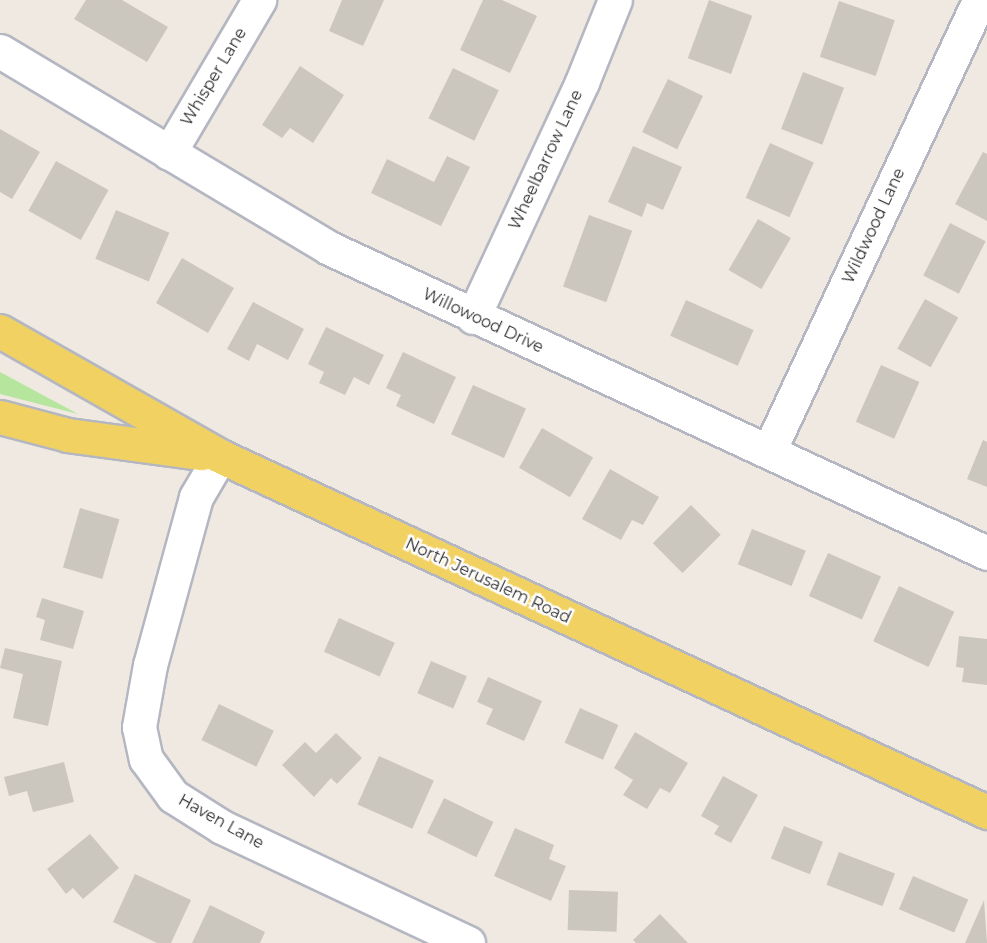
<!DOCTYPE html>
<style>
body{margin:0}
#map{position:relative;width:987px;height:943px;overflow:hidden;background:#efe9e1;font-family:Montserrat,sans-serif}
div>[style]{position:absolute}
.green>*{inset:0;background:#b6e59e}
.building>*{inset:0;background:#cbc7bf;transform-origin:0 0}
.roads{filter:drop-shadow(2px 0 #b4b7c1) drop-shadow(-2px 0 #b4b7c1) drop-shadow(0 2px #b4b7c1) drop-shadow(0 -2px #b4b7c1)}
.minor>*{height:33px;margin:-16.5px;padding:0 16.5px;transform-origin:16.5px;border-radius:16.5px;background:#fff}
.major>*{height:33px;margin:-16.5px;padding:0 16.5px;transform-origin:16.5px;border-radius:16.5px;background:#f2d163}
span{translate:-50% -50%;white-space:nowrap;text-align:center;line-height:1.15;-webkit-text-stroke:5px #fff;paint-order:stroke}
.street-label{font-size:16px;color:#2e2e2e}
</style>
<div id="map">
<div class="green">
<div style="clip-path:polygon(0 372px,78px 414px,0 394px)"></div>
</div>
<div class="building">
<div style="clip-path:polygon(86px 0,122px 0,168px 27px,147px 62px,74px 19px)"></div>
<div style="clip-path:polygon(342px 0,384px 0,363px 46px,329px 31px)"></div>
<div style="clip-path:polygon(483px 0,502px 0,537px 16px,510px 73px,460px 50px)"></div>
<div style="left:709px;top:0;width:46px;height:62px;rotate:20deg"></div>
<div style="left:839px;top:1px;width:59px;height:59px;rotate:19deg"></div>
<div style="clip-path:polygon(300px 66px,344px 95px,313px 143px,290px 128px,282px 138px,262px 125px)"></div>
<div style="left:453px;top:68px;width:51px;height:56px;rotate:26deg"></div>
<div style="left:803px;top:72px;width:44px;height:61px;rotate:21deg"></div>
<div style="left:668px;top:79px;width:39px;height:59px;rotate:26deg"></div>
<div style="clip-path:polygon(0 129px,40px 152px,12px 199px,0 192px)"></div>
<div style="left:770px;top:143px;width:48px;height:60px;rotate:24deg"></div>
<div style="clip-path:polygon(633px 146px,682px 167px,663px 210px,647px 203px,642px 217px,608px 202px)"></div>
<div style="clip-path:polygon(983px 152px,987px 154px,987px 221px,955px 204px)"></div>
<div style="clip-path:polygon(447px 156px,470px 167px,441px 226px,371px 193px,387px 159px,434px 182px)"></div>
<div style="left:56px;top:161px;width:60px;height:57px;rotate:29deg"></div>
<div style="left:116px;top:210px;width:58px;height:53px;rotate:23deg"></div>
<div style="left:589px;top:215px;width:46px;height:76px;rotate:20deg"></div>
<div style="left:758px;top:219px;width:38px;height:59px;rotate:30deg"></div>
<div style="left:950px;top:223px;width:40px;height:59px;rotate:27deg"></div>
<div style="left:182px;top:258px;width:60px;height:52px;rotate:30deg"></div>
<div style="left:925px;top:299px;width:38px;height:57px;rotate:29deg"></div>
<div style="left:686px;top:300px;width:74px;height:39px;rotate:24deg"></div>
<div style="clip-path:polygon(253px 302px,304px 329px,288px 360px,257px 344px,249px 361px,227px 349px)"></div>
<div style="clip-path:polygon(326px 327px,384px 355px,369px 385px,354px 377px,345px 395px,319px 383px,324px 372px,308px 364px)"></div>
<div style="clip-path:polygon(403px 352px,456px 377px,434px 424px,396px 406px,401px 395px,386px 388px)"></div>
<div style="left:881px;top:365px;width:42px;height:62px;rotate:24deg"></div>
<div style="left:473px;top:385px;width:58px;height:54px;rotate:24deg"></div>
<div style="left:542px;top:428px;width:59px;height:46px;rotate:30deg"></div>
<div style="clip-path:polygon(983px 440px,987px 442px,987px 487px,967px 479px)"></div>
<div style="clip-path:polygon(610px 469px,659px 497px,643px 525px,632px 520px,621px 540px,582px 519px)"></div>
<div style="left:691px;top:505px;width:42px;height:54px;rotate:45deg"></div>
<div style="left:80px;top:508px;width:41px;height:62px;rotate:16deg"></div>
<div style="left:752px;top:529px;width:58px;height:38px;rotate:22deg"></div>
<div style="left:828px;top:553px;width:58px;height:47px;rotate:24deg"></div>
<div style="left:899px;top:586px;width:61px;height:61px;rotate:25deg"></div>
<div style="clip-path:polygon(42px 598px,84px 611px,73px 649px,40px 640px,45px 620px,36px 617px)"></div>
<div style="left:339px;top:618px;width:61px;height:37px;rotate:24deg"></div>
<div style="clip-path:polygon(959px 636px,987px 639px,987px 685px,962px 682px,964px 668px,956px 667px)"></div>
<div style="clip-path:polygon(5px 648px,62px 661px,48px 726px,13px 718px,23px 674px,0 668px)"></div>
<div style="left:431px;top:661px;width:39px;height:35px;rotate:23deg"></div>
<div style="clip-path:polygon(488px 677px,542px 701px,524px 741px,486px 724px,493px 709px,477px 702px)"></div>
<div style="left:219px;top:704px;width:61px;height:40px;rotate:26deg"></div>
<div style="left:580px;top:708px;width:42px;height:38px;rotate:24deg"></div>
<div style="clip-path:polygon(635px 732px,688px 763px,670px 793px,660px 788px,647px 809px,623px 795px,633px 780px,614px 768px)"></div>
<div style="clip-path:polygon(336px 733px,362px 758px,337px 784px,331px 778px,314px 797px,282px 765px,305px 742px,316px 753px)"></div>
<div style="left:379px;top:756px;width:60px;height:53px;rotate:24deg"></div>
<div style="clip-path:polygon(64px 762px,74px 802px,33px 812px,27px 791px,9px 796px,4px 777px)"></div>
<div style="clip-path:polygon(723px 776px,758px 795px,731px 843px,714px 834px,719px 826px,701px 816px)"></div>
<div style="left:444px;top:798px;width:55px;height:39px;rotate:26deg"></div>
<div style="left:784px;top:826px;width:42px;height:35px;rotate:22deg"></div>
<div style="clip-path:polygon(515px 828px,554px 845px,549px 859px,566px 866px,551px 901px,494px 876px)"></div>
<div style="clip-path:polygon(90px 834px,119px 868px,83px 899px,73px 888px,66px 894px,47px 869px)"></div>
<div style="left:839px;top:852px;width:60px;height:35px;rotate:21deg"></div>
<div style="clip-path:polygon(135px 874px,191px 900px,171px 943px,157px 943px,113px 922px)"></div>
<div style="left:913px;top:876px;width:60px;height:36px;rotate:23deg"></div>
<div style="left:569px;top:890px;width:49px;height:40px;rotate:2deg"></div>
<div style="clip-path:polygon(984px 900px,987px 943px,965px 943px)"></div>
<div style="clip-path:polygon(210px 905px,265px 932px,260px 943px,192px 943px)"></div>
<div style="clip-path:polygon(660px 914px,688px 943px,636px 943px,633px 940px)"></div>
</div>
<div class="roads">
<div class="minor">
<div style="left:0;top:51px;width:383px;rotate:30.9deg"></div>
<div style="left:329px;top:248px;width:725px;rotate:24.87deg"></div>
<div style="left:169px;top:153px;width:178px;rotate:-59.5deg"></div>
<div style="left:473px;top:317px;width:259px;rotate:-65.1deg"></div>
<div style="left:582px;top:82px;width:88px;rotate:-68.1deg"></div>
<div style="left:769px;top:451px;width:497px;rotate:-65deg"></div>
<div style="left:220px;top:456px;width:48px;rotate:120.3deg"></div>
<div style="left:196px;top:497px;width:174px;rotate:105.3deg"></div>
<div style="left:150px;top:665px;width:63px;rotate:100.1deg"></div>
<div style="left:139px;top:727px;width:33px;rotate:78deg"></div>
<div style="left:146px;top:759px;width:46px;rotate:53.9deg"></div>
<div style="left:173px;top:796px;width:58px;rotate:32.3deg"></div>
<div style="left:222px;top:827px;width:272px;rotate:25.2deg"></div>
</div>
<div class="major">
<div style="left:0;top:331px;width:253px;rotate:29.6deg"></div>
<div style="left:220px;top:456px;width:846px;rotate:24.9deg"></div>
<div style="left:0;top:417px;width:70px;rotate:14.8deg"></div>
<div style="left:68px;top:435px;width:135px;rotate:7.7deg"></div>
</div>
</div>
<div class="street-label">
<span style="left:214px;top:77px;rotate:-59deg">Whisper Lane</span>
<span style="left:546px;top:160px;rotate:-65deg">Wheelbarrow Lane</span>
<span style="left:874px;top:226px;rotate:-65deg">Wildwood Lane</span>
<span style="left:483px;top:321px;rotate:25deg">Willowood Drive</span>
<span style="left:488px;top:581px;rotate:25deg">North Jerusalem Road</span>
<span style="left:221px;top:822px;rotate:29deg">Haven Lane</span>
</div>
</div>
